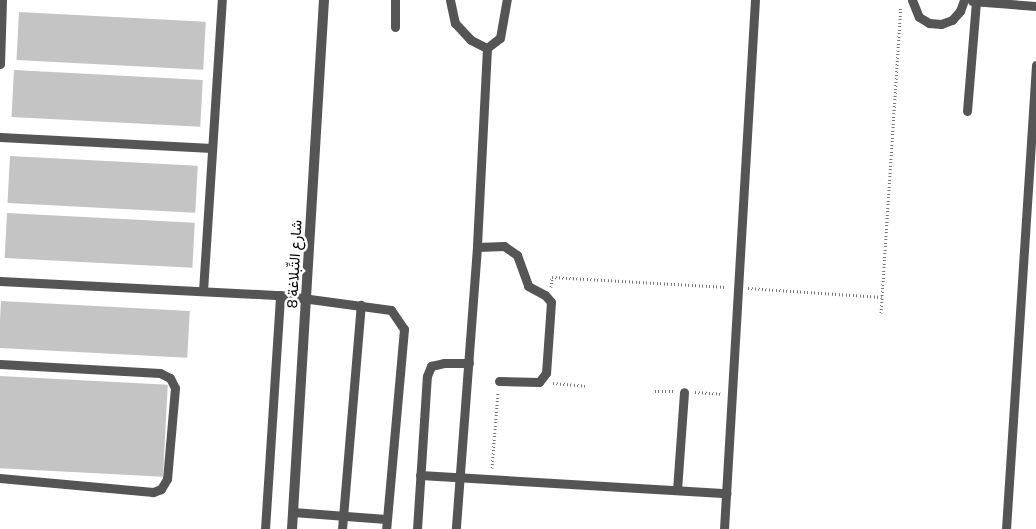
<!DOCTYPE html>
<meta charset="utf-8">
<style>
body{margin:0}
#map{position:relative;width:1036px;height:529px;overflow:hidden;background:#fff;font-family:"Titillium Web",Vazirmatn,sans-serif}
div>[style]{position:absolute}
.building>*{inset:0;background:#c4c4c4;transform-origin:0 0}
.path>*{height:3px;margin-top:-1.5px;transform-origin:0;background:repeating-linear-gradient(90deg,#777 0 1px,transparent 0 3.5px)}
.service>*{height:9px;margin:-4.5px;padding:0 4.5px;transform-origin:4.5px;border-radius:4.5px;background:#555}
.minor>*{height:10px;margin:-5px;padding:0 5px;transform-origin:5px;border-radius:5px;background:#555}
span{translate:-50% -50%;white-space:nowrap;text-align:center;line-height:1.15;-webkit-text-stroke:5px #fff;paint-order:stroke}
.street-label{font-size:15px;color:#000}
</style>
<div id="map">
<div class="building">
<div style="left:19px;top:12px;width:187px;height:48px;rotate:3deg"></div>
<div style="left:14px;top:70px;width:189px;height:47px;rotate:3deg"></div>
<div style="left:10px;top:156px;width:188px;height:47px;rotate:3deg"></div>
<div style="left:7px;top:213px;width:188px;height:45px;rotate:3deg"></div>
<div style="left:1px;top:301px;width:189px;height:47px;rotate:3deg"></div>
<div style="left:0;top:376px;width:168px;height:92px;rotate:3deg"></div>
</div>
<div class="path">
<div style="left:551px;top:287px;width:10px;rotate:-84deg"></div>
<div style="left:552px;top:277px;width:175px;rotate:3.3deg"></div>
<div style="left:748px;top:288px;width:134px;rotate:3.8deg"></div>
<div style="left:881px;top:313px;width:308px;rotate:-86.3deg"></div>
<div style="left:553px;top:383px;width:32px;rotate:5deg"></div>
<div style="left:655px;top:391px;width:18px"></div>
<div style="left:695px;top:392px;width:26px;rotate:4deg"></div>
<div style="left:492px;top:468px;width:76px;rotate:-85.5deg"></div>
</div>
<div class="service">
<div style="left:450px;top:0;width:24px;rotate:78deg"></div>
<div style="left:455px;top:23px;width:23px;rotate:47deg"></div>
<div style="left:471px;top:40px;width:18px;rotate:27deg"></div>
<div style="left:487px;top:48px;width:199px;rotate:92.9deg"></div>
<div style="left:477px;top:247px;width:283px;rotate:94.3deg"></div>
<div style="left:912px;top:0;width:18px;rotate:68deg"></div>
<div style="left:919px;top:17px;width:12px;rotate:31deg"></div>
<div style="left:929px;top:23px;width:12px;rotate:5deg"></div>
<div style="left:941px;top:24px;width:12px;rotate:-20deg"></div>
<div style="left:952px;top:20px;width:12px;rotate:-48deg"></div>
<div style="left:960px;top:11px;width:12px;rotate:-70deg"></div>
<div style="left:972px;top:1px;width:64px;rotate:4.5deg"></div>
<div style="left:395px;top:27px;width:27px;rotate:-90deg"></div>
<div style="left:487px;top:48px;width:16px;rotate:-38deg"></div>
<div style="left:500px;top:38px;width:39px;rotate:-80deg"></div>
<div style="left:0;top:64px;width:64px;rotate:-88.2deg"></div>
<div style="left:967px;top:111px;width:110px;rotate:-85.3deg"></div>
<div style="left:0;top:137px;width:212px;rotate:3deg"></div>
<div style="left:477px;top:247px;width:27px;rotate:-2deg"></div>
<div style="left:504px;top:246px;width:16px;rotate:35deg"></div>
<div style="left:517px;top:255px;width:33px;rotate:70deg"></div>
<div style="left:528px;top:286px;width:19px;rotate:28deg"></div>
<div style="left:545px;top:295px;width:9px;rotate:49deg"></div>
<div style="left:551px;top:302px;width:71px;rotate:94deg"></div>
<div style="left:546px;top:373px;width:11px;rotate:128deg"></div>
<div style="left:539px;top:382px;width:40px;rotate:-178.6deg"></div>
<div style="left:0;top:281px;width:280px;rotate:2.9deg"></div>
<div style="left:280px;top:295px;width:112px;rotate:7.7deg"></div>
<div style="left:391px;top:310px;width:23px;rotate:56deg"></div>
<div style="left:404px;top:329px;width:201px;rotate:95.1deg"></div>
<div style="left:203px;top:291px;width:292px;rotate:-86.3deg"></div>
<div style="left:0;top:364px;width:160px;rotate:3.2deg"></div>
<div style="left:160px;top:373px;width:11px;rotate:27deg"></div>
<div style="left:170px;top:378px;width:11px;rotate:63deg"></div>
<div style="left:175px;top:388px;width:91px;rotate:95deg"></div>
<div style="left:167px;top:479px;width:12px;rotate:121deg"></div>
<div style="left:161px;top:489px;width:9px;rotate:159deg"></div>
<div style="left:153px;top:492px;width:154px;rotate:-174.8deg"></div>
<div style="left:420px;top:475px;width:307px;rotate:3.4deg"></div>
<div style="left:677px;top:490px;width:98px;rotate:-85.9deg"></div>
<div style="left:293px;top:512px;width:93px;rotate:4.3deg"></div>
<div style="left:265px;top:529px;width:234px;rotate:-86.3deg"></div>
<div style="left:342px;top:529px;width:225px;rotate:-85.2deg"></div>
<div style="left:417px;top:529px;width:153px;rotate:-86.3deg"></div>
<div style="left:427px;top:376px;width:11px;rotate:-68deg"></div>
<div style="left:431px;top:366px;width:13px;rotate:-13deg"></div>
<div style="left:444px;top:363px;width:25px"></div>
<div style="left:724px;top:529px;width:530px;rotate:-86.65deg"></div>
<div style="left:1006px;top:529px;width:465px;rotate:-86.3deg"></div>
</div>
<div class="minor">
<div style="left:292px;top:529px;width:530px;rotate:-86.54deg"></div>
</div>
<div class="street-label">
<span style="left:294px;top:264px;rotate:-87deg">شارع التِّبلاغة 8</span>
</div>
</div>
